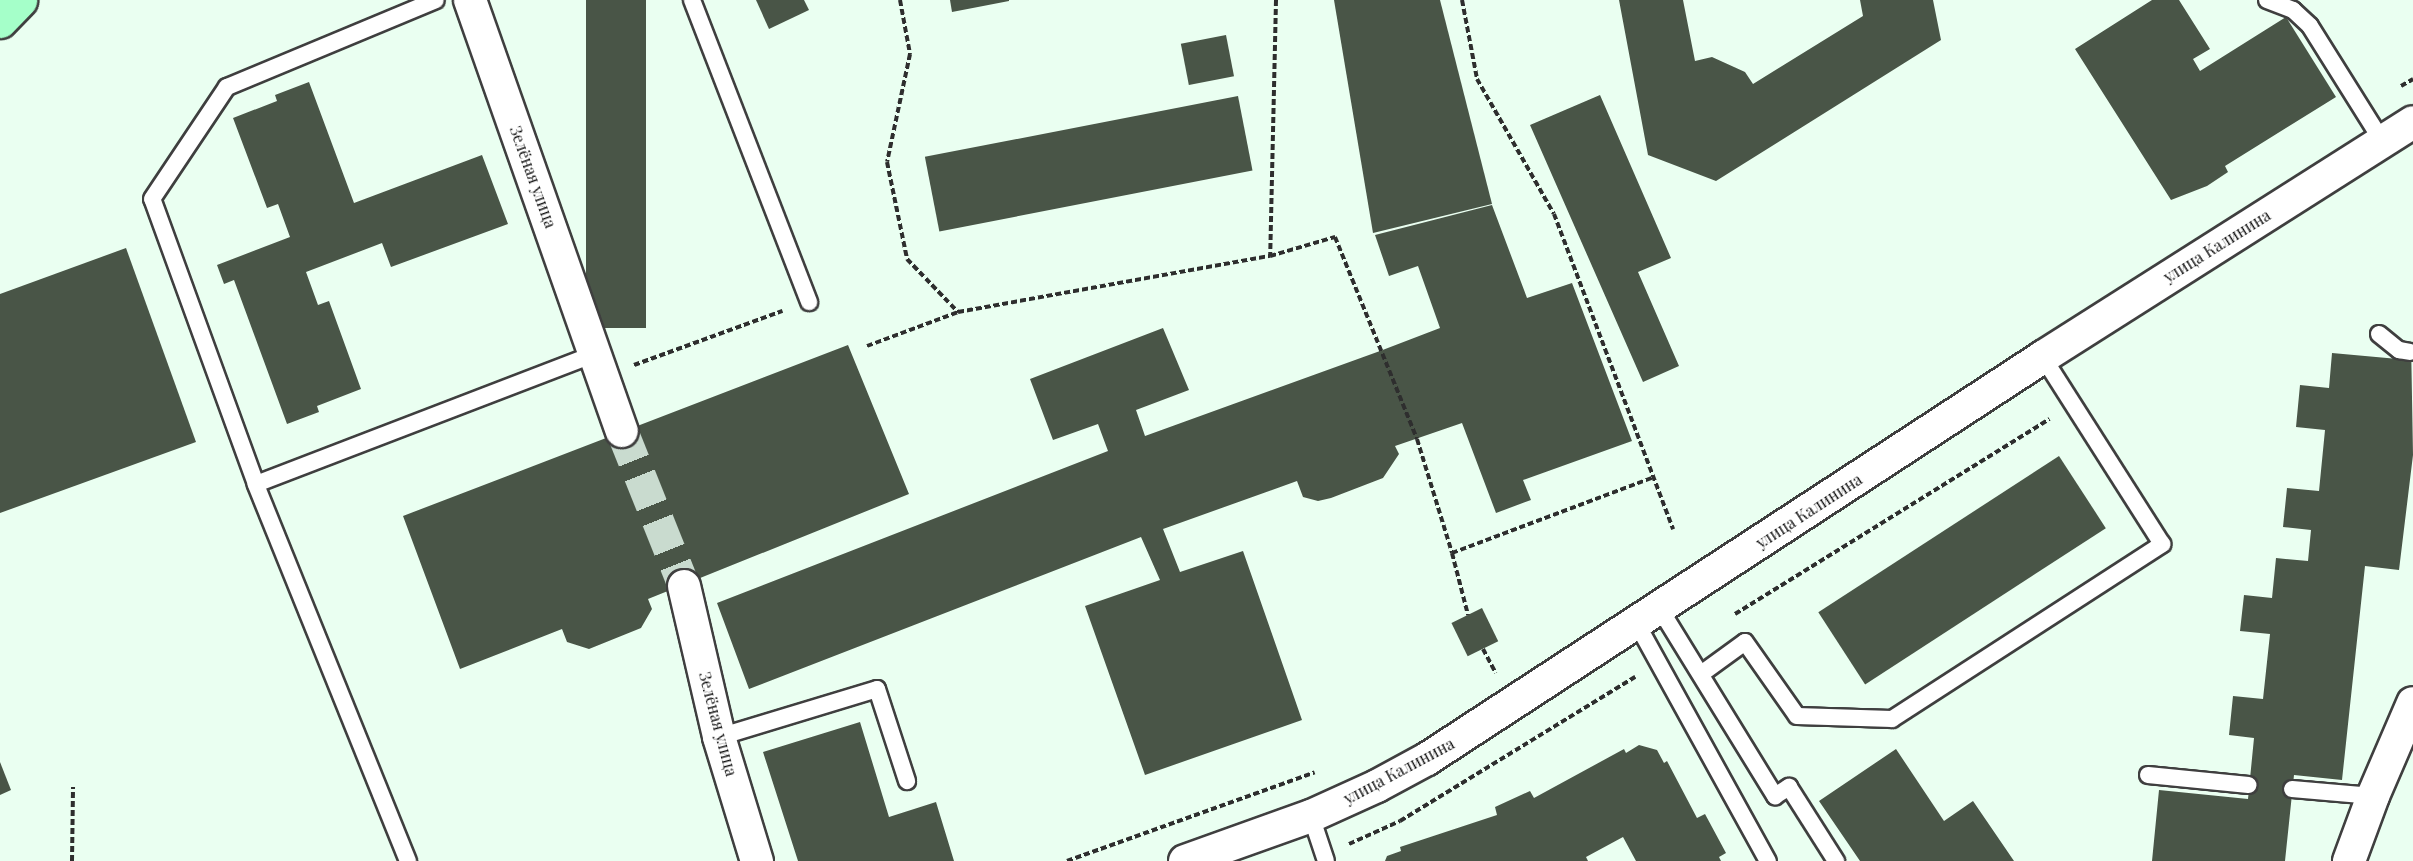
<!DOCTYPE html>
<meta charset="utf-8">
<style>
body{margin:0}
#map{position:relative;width:2413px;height:861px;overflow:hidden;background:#eafff1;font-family:"Playfair Display",serif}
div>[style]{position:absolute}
.building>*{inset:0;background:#495547;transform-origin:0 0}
.street-tunnel>*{height:32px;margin-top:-16px;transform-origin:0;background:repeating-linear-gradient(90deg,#c9dbcf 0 32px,transparent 0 48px)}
.path>*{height:4px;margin-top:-2px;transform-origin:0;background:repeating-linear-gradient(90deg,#2e2e2e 0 6px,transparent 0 9px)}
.roads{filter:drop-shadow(2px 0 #3f3f3f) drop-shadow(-2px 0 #3f3f3f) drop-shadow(0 2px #3f3f3f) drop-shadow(0 -2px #3f3f3f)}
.lane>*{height:16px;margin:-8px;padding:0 8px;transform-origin:8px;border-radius:8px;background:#fff}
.street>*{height:32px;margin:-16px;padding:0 16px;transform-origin:16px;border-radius:16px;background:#fff}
.secondary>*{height:33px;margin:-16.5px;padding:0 16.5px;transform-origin:16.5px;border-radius:16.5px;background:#a5ffc9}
span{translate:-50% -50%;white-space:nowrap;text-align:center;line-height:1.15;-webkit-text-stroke:6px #fff;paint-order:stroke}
.street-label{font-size:16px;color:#0c0c0c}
</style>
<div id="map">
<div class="building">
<div style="left:586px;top:0;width:60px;height:328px"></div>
<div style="clip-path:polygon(756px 0,804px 0,809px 10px,769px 29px)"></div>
<div style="clip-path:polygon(950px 0,1009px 0,1009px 1px,952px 12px)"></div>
<div style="clip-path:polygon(1334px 0,1440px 0,1492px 204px,1373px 233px)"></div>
<div style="clip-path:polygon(1619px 0,1683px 0,1695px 61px,1712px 57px,1745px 72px,1753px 84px,1863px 16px,1860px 0,1933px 0,1941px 40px,1716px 181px,1648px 155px)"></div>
<div style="clip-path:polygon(2152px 0,2179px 0,2210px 49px,2193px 59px,2200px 71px,2286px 17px,2336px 97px,2225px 166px,2228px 172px,2207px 186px,2171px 200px,2075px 49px)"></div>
<div style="left:1226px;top:35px;width:42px;height:46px;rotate:79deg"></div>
<div style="clip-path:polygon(309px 82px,354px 203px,482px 155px,508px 224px,391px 267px,382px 243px,306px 272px,318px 305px,329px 301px,361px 389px,317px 406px,319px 412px,287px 424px,234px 280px,224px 284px,217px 265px,290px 237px,278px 204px,267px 208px,233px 118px,277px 101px,275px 95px)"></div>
<div style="clip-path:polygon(1600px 95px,1671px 258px,1638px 272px,1679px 366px,1643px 382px,1530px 125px)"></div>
<div style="left:1238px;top:96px;width:76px;height:319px;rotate:79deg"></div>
<div style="clip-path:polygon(1492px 205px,1527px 298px,1572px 283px,1632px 441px,1523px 480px,1531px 500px,1496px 513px,1462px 423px,1395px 446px,1399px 454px,1383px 478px,1331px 498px,1318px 501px,1303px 497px,1297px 481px,1163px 529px,1180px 572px,1243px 551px,1302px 720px,1145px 775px,1085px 606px,1160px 580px,1141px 537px,749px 689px,717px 603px,1108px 451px,1098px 424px,1053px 440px,1030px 379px,1163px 328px,1189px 390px,1136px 410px,1145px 436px,1380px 351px,1440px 328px,1418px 266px,1389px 276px,1375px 235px)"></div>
<div style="clip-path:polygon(126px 248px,196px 442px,0 513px,0 294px)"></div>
<div style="clip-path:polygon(2411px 340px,2413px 455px,2399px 570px,2365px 566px,2342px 780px,2294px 775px,2285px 861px,2152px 861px,2159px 790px,2248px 799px,2254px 738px,2229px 735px,2233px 696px,2263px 699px,2270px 634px,2240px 631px,2244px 595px,2272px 598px,2276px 558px,2308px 561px,2311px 530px,2283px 527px,2287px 488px,2319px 491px,2325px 430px,2296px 427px,2300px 385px,2329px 388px,2332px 353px,2409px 360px)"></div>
<div style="clip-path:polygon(848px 345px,909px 494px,648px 599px,652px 609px,641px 628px,589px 649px,567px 642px,562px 629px,460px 669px,403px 516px)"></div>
<div style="left:2059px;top:456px;width:86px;height:287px;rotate:57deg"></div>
<div style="left:1482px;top:608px;width:37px;height:34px;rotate:64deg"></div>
<div style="clip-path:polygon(860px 722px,889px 817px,936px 802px,954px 861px,798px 861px,763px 752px)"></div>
<div style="clip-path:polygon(1639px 745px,1657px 750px,1664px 763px,1667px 761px,1697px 818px,1705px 814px,1726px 853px,1719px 857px,1721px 861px,1636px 861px,1623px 837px,1586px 857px,1588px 861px,1385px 861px,1387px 856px,1401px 851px,1400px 847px,1497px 815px,1495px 807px,1530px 791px,1534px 798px,1624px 749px,1626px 753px)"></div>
<div style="clip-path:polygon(1896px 749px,1944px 821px,1973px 801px,2014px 861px,1860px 861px,1819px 801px)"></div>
<div style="clip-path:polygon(0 762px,11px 790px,0 795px)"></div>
</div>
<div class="street-tunnel">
<div style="left:622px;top:431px;width:167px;rotate:68.2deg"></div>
</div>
<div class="path">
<div style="left:900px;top:0;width:55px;rotate:79.5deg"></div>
<div style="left:910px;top:54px;width:110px;rotate:102deg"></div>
<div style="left:887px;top:162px;width:99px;rotate:78.3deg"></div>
<div style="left:907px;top:259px;width:74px;rotate:46.1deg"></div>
<div style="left:958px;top:312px;width:317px;rotate:-10.2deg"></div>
<div style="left:1276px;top:0;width:256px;rotate:91.3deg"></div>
<div style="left:1270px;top:256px;width:68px;rotate:-16.3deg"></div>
<div style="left:1335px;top:237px;width:218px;rotate:67.9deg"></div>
<div style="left:1417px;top:439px;width:119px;rotate:72.9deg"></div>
<div style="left:1452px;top:553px;width:216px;rotate:-20.6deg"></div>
<div style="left:1462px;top:0;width:80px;rotate:79.2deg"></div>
<div style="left:1477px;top:79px;width:155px;rotate:60.3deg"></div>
<div style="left:1554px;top:214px;width:337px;rotate:69.3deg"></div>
<div style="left:2401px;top:86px;width:14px;rotate:-30deg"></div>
<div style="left:867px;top:346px;width:97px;rotate:-20.5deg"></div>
<div style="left:634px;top:365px;width:158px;rotate:-20deg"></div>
<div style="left:1452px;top:553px;width:64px;rotate:75.5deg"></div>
<div style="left:1735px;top:614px;width:370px;rotate:-31.8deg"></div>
<div style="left:1483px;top:649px;width:27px;rotate:62deg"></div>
<div style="left:1349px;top:844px;width:56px;rotate:-24.3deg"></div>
<div style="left:1400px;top:821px;width:276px;rotate:-31.5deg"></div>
<div style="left:72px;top:861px;width:74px;rotate:-89.2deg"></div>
<div style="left:1067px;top:861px;width:263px;rotate:-19.7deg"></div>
</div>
<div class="roads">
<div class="lane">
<div style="left:692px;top:0;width:324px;rotate:68.8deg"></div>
<div style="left:2267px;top:0;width:28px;rotate:21deg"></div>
<div style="left:2293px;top:10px;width:23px;rotate:43deg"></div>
<div style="left:2310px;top:26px;width:136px;rotate:57.9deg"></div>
<div style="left:2379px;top:334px;width:26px;rotate:39deg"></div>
<div style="left:2399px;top:350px;width:11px;rotate:10deg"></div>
<div style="left:256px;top:484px;width:303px;rotate:-110deg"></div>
<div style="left:152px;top:199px;width:135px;rotate:-56.2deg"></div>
<div style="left:227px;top:87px;width:226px;rotate:-22.6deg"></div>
<div style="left:1660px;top:609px;width:220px;rotate:58.4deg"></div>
<div style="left:1775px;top:796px;width:17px;rotate:-33deg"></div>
<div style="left:1789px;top:787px;width:88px;rotate:57.6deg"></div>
<div style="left:1637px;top:624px;width:271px;rotate:61.1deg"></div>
<div style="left:1701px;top:674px;width:54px;rotate:-36deg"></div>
<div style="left:1745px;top:642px;width:90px;rotate:54.9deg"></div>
<div style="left:1797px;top:716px;width:95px;rotate:1.8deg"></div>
<div style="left:1892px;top:719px;width:322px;rotate:-32.9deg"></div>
<div style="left:2162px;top:544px;width:222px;rotate:-122.5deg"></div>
<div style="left:719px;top:737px;width:165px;rotate:-16.9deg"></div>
<div style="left:877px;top:689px;width:97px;rotate:71.9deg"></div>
<div style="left:2148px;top:775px;width:101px;rotate:5.7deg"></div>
<div style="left:2292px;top:789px;width:81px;rotate:4.9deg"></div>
<div style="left:1311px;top:816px;width:47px;rotate:71.6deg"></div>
<div style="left:408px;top:861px;width:406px;rotate:-112deg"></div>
<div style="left:256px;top:484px;width:363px;rotate:-21deg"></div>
</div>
<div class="street">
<div style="left:470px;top:0;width:457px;rotate:70.6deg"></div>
<div style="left:684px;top:586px;width:155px;rotate:76.9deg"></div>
<div style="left:719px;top:737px;width:130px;rotate:73deg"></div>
<div style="left:1185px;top:861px;width:134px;rotate:-19.7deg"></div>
<div style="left:1311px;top:816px;width:72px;rotate:-24.4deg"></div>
<div style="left:1377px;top:786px;width:57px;rotate:-28.4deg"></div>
<div style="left:1427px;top:759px;width:736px;rotate:-33.13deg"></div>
<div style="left:2043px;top:357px;width:438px;rotate:-32.4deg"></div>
<div style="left:2349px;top:861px;width:69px;rotate:-69.7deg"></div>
<div style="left:2373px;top:796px;width:101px;rotate:-66.7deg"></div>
</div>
<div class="secondary">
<div style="left:0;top:21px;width:29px;rotate:-46deg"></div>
</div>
</div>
<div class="street-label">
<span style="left:533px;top:177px;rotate:70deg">Зелёная улица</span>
<span style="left:2217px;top:246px;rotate:-32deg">улица Калинина</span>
<span style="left:1809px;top:511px;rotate:-33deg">улица Калинина</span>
<span style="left:718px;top:724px;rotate:75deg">Зелёная улица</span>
<span style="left:1399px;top:771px;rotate:-28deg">улица Калинина</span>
</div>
</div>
